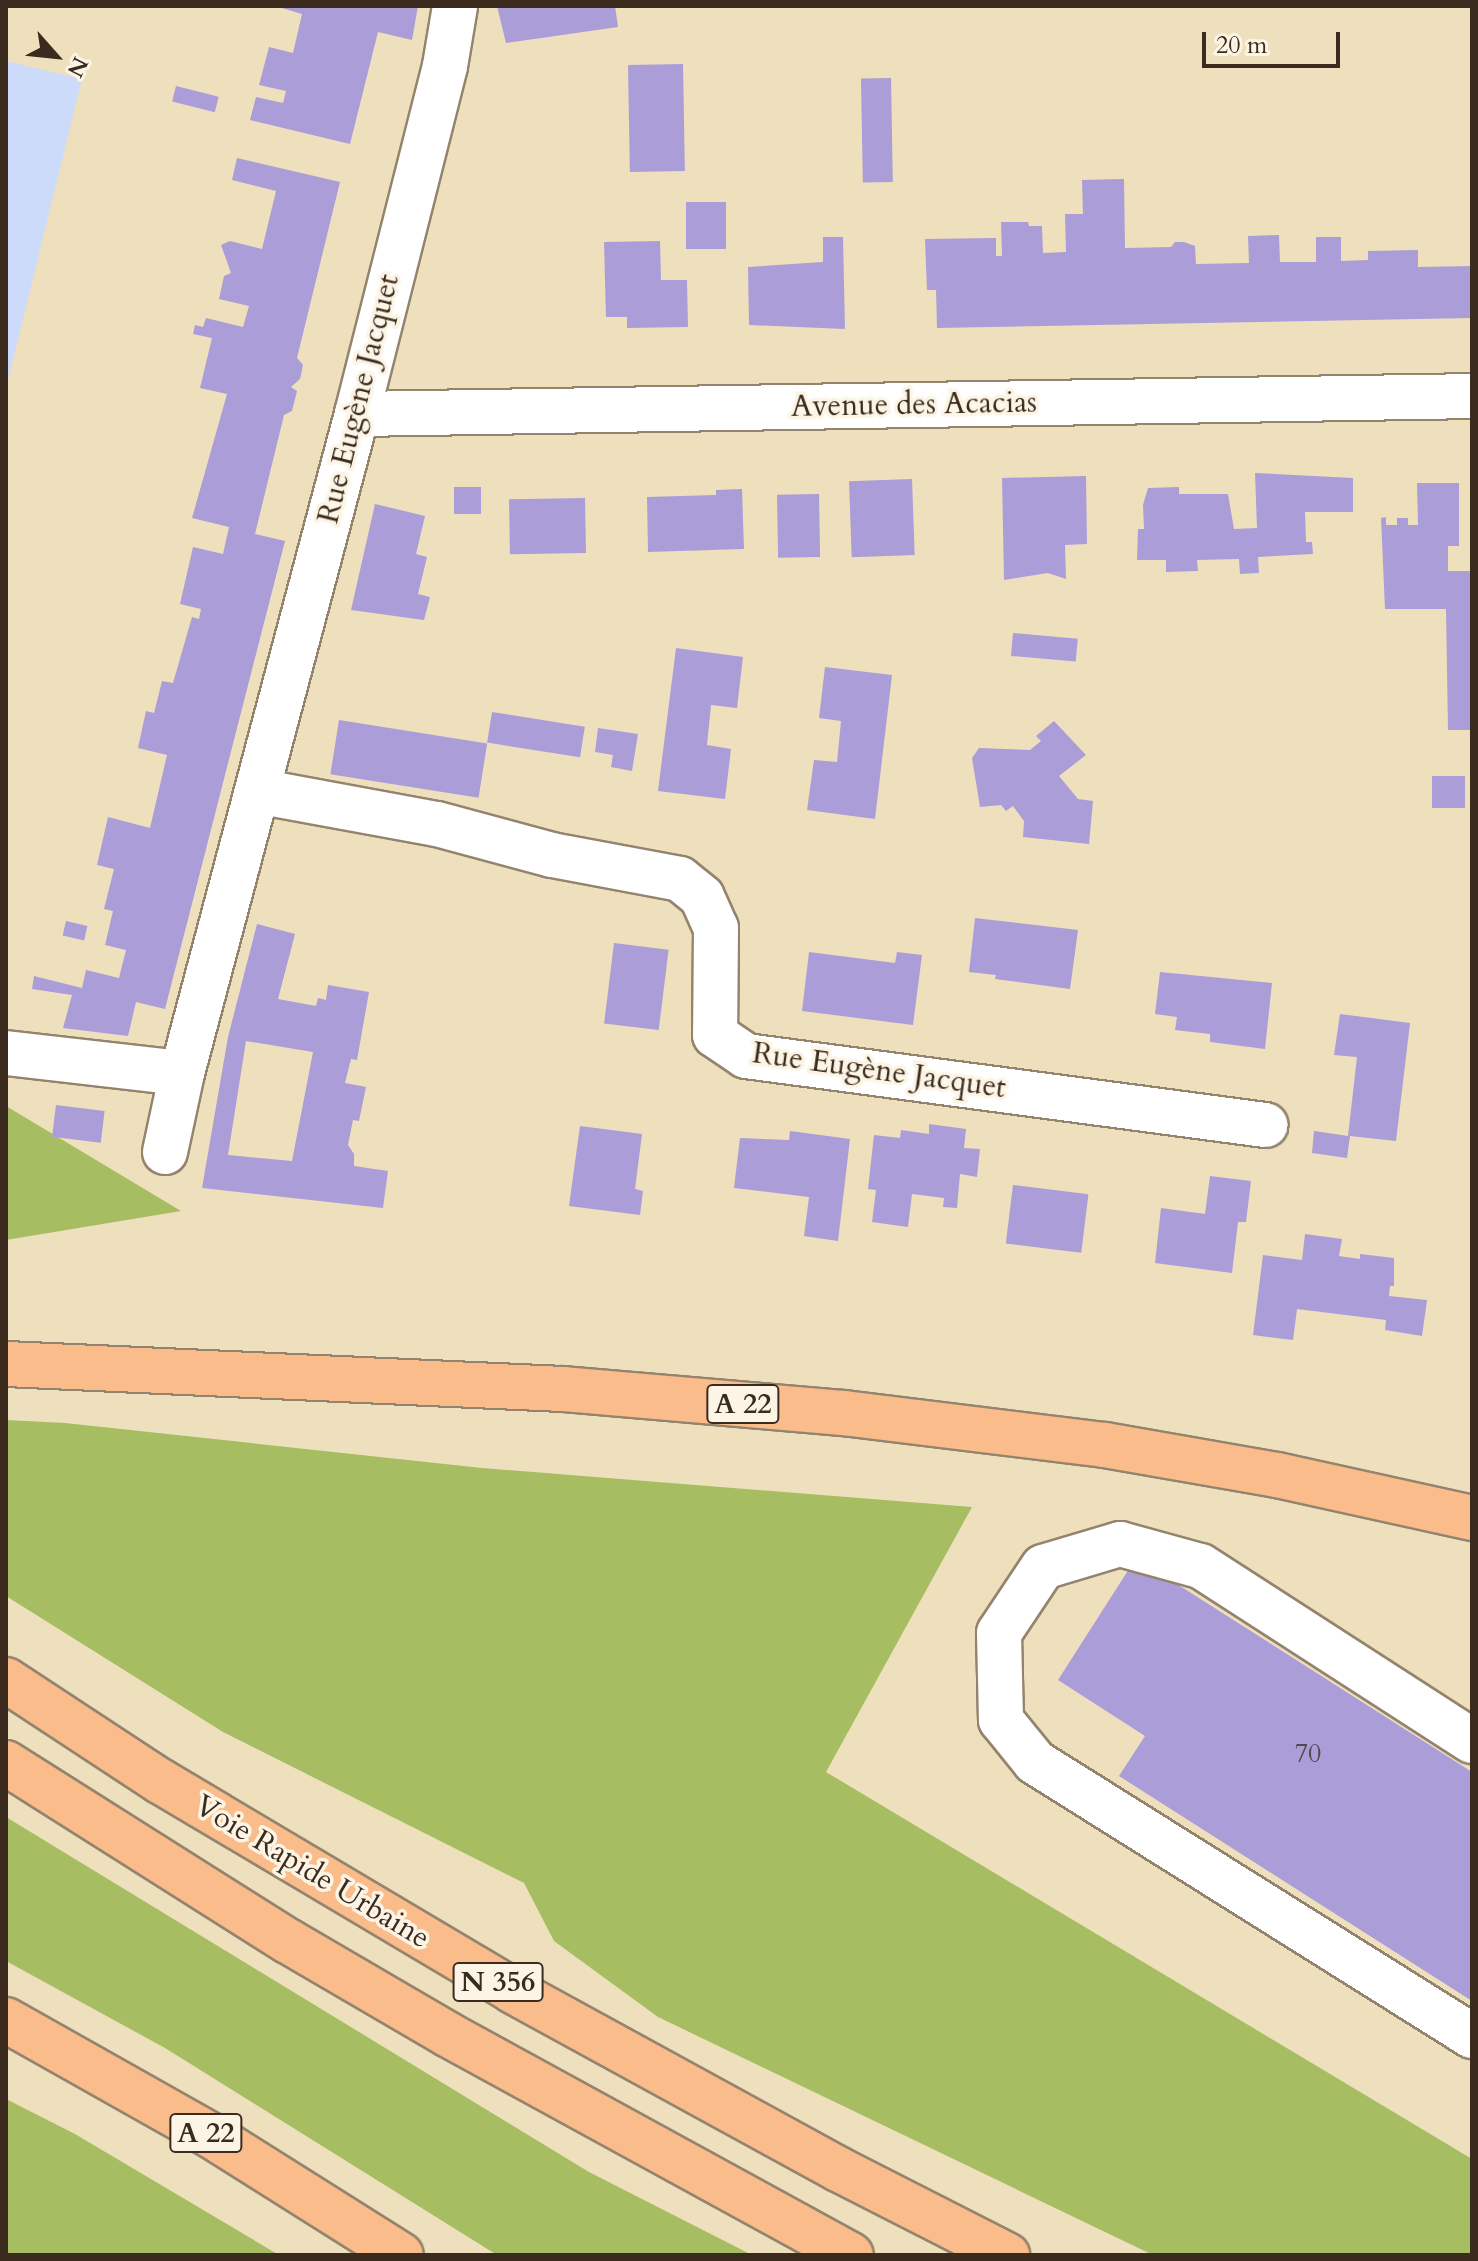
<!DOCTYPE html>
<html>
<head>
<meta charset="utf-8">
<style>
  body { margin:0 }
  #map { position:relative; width:1478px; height:2261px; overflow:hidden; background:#eedfbd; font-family:Cardo,serif }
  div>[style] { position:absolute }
  .built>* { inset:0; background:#ccdbf9 }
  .green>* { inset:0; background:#a7bd62 }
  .building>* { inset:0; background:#ab9dd8; transform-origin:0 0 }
  .roads { filter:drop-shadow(2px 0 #94846e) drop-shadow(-2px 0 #94846e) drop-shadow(0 2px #94846e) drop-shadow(0 -2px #94846e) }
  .minor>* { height:44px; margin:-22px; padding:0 22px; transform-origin:22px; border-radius:22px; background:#fff }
  .highway>* { height:44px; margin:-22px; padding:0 22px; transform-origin:22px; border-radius:22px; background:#fabc8b }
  span { translate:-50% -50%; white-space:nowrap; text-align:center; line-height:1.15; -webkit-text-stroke:7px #fcf5e5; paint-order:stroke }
  .number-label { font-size:26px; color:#57474c }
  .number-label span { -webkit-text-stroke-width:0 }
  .shield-label span { padding:2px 6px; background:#fcf5e5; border:2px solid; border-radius:6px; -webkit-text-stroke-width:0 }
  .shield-label { font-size:28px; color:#3b2a1e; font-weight:700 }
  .street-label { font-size:30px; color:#3b2a1e }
  .frame { position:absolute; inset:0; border:8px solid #3b2a1e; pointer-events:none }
  .north { position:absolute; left:16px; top:16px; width:80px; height:80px; -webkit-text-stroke:6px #fcf5e5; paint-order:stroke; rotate:117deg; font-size:22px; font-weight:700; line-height:32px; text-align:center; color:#3b2a1e }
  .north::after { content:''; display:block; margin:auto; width:28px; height:36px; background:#3b2a1e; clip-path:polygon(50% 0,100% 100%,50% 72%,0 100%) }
  .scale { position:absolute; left:1202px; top:32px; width:138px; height:36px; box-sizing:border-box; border:4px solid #3b2a1e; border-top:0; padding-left:10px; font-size:24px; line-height:28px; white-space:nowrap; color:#3b2a1e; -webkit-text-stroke:6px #fcf5e5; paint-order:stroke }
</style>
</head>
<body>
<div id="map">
  <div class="built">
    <div style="clip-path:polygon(6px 61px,82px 79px,6px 388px)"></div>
  </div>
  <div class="green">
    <div style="clip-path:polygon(6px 1106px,181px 1211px,6px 1240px)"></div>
    <div style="clip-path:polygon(6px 1420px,65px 1423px,482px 1468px,972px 1507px,826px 1772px,1472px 2159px,1472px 2255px,1153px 2255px,658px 2017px,554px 1941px,524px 1883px,223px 1732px,6px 1596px)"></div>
    <div style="clip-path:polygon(6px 1817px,589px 2172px,752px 2255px,497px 2255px,165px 2048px,6px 1961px)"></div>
    <div style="clip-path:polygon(6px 2099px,75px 2134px,279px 2255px,6px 2255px)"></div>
  </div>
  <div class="building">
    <div style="clip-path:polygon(275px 6px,418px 6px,412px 40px,378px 32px,350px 144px,250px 120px,256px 97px,283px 103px,286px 91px,259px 85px,269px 47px,293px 53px,302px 14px)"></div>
    <div style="clip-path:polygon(497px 6px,615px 6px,618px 27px,506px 43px)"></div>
    <div style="left:683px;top:64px;width:107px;height:55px;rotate:89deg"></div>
    <div style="left:891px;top:78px;width:104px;height:30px;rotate:89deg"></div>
    <div style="left:176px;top:86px;width:44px;height:16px;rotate:14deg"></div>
    <div style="clip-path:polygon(237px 158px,340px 182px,297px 358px,303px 365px,300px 379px,291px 387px,297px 391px,292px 411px,284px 415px,255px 534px,285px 541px,165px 1009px,136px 1002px,128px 1036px,63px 1028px,72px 995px,32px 989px,34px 976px,82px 988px,86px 970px,119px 978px,126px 950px,105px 945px,113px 911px,104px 909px,114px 869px,97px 865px,108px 817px,150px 828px,167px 755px,138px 748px,146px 711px,154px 713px,162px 681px,173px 683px,192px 617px,199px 619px,201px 609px,180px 604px,193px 547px,223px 554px,229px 527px,192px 518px,227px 394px,200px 388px,212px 338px,193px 334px,195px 325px,203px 327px,206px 318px,243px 327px,249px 306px,219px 299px,224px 276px,231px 273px,221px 245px,230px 241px,262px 249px,276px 191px,232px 180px)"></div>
    <div style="clip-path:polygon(1124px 179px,1125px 248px,1171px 247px,1175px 242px,1184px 242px,1195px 246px,1196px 264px,1249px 263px,1248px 236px,1279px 235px,1280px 262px,1316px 262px,1316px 237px,1341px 237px,1341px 261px,1368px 260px,1368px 251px,1418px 250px,1418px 267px,1472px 266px,1472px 318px,937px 328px,936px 290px,927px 290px,925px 239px,996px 238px,996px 256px,1002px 256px,1001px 222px,1028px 222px,1029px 226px,1042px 226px,1043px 253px,1066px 252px,1065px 214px,1083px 214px,1082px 180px)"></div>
    <div style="left:686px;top:202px;width:40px;height:47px"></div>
    <div style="clip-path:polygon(823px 237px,843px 237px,845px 329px,749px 325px,748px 267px,823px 262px)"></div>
    <div style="clip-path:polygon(660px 241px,661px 280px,687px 280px,688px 327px,627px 328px,627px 317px,606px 317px,604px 242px)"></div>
    <div style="clip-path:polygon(1255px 473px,1353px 478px,1353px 512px,1305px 512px,1306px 542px,1312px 542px,1313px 554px,1258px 557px,1259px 573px,1240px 574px,1239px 559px,1197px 560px,1198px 571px,1166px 572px,1166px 560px,1137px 560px,1138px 529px,1144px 529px,1143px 505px,1148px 488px,1179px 487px,1179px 494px,1228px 494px,1234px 529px,1257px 528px)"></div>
    <div style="clip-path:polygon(1086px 476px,1087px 544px,1065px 545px,1066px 579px,1048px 573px,1004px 580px,1002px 478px)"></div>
    <div style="left:912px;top:479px;width:76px;height:63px;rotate:88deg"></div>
    <div style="clip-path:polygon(1417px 483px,1459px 483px,1459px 546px,1448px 546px,1448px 571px,1472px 571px,1472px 730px,1448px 730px,1446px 609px,1385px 609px,1381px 518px,1386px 517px,1386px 525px,1397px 525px,1397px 518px,1408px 518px,1408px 525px,1418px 525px)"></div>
    <div style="left:454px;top:487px;width:27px;height:27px"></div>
    <div style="clip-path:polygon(742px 489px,744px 549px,648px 552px,647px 497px,716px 495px,716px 490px)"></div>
    <div style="left:819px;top:494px;width:63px;height:42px;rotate:89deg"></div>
    <div style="left:585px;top:498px;width:55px;height:76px;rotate:89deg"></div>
    <div style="clip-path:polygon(375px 504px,425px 516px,416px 554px,427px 557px,418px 594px,430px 597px,424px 620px,351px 610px)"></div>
    <div style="left:1013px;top:633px;width:65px;height:23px;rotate:5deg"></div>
    <div style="clip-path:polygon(676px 648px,743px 657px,737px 708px,711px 705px,707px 745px,731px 749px,725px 799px,658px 791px)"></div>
    <div style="clip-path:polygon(825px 667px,892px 675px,875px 819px,807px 810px,814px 760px,837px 762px,841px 721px,819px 718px)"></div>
    <div style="left:492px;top:712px;width:94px;height:31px;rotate:9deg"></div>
    <div style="left:339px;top:720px;width:150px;height:55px;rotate:9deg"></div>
    <div style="clip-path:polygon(1054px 721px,1086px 755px,1059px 776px,1078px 799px,1093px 801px,1089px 844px,1023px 837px,1024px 821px,1013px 806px,1006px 811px,1001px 805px,980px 807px,972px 758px,979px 748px,1030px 750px,1041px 741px,1036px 736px)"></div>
    <div style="clip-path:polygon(598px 728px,638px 734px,632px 771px,611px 767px,613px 755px,595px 752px)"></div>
    <div style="left:1432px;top:776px;width:33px;height:32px"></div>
    <div style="clip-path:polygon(975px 918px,1078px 930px,1070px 989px,995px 979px,996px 975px,969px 972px)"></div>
    <div style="left:66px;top:921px;width:22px;height:15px;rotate:13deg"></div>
    <div style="clip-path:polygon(evenodd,257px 924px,295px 934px,278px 999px,316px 1006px,318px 998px,326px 1000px,328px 985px,369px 992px,357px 1060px,351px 1059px,345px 1083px,366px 1087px,359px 1121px,353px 1120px,348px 1145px,354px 1154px,354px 1166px,388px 1171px,383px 1208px,202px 1188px,228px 1037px,257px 924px,246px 1041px,313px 1052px,292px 1161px,228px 1155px,246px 1041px)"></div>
    <div style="left:614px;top:943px;width:55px;height:81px;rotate:7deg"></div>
    <div style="clip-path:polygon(809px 952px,895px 963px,897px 952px,922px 955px,913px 1025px,802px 1011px)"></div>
    <div style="clip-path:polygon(1160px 972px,1272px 983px,1265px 1049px,1210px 1042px,1210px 1034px,1175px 1030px,1177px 1017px,1155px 1014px)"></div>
    <div style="clip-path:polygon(1340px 1014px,1410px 1023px,1396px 1141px,1350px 1136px,1347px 1158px,1312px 1153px,1314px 1131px,1348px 1136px,1357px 1057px,1334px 1055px)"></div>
    <div style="left:56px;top:1105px;width:49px;height:32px;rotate:7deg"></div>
    <div style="clip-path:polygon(929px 1124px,966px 1129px,964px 1148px,980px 1149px,977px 1177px,960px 1174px,957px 1208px,943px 1207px,944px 1198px,912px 1194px,908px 1227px,872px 1222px,876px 1190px,868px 1189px,874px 1135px,900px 1138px,901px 1130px,929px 1134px)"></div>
    <div style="clip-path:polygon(580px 1126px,642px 1134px,635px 1189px,643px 1191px,640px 1215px,569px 1206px)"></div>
    <div style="clip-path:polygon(790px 1131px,850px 1139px,838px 1241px,804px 1236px,809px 1197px,734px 1188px,740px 1138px,789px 1140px)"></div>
    <div style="clip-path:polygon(1210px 1176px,1251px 1181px,1246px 1222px,1238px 1222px,1232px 1273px,1155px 1263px,1161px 1208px,1205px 1214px)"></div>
    <div style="left:1013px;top:1185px;width:76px;height:59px;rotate:7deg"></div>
    <div style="clip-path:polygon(1305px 1234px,1342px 1239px,1339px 1256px,1360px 1259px,1360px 1254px,1394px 1258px,1394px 1286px,1390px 1286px,1389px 1296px,1427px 1300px,1422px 1336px,1385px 1330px,1386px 1320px,1297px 1309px,1293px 1340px,1253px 1335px,1263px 1255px,1302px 1260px)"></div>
    <div style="clip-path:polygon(1136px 1558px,1472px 1772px,1472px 2001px,1119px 1776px,1145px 1736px,1058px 1680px)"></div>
  </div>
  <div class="roads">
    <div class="minor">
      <div style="left:357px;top:414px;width:1115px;rotate:-0.92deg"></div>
      <div style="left:257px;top:791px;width:183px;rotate:10.4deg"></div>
      <div style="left:437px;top:824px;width:119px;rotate:15.1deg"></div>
      <div style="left:552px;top:855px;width:130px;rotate:10.6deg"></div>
      <div style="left:680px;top:879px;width:28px;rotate:39deg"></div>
      <div style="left:702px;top:897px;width:34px;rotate:66deg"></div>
      <div style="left:716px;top:928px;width:107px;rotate:90.5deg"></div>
      <div style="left:715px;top:1035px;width:37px;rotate:34deg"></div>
      <div style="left:746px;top:1056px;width:524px;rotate:7.57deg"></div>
      <div style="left:6px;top:1053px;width:177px;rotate:6.5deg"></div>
      <div style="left:165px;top:1152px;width:81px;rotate:-77.9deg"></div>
      <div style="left:182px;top:1073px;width:682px;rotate:-75.13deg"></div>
      <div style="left:357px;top:414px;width:359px;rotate:-75.8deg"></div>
      <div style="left:445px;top:66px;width:61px;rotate:-80.5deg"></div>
      <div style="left:1472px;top:1741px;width:323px;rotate:-147.2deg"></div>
      <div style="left:1200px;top:1566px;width:83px;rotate:-164.6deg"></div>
      <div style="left:1120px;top:1544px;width:80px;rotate:163.4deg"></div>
      <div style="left:1043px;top:1567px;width:79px;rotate:123.7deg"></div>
      <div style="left:999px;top:1633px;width:87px;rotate:88.7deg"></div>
      <div style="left:1001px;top:1720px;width:54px;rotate:51deg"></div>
      <div style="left:1035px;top:1762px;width:516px;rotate:32.09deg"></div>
    </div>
    <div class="highway">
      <div style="left:6px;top:1364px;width:558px;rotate:2.57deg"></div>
      <div style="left:563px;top:1389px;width:282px;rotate:4.9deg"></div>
      <div style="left:844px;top:1413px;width:263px;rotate:7deg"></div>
      <div style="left:1105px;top:1445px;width:175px;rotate:9.9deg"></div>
      <div style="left:1277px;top:1475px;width:200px;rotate:12.4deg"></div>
      <div style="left:6px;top:1680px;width:184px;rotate:33.3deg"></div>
      <div style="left:160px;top:1781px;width:411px;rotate:30.7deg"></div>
      <div style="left:513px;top:1991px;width:371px;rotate:28.7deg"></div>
      <div style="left:838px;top:2169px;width:190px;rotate:27deg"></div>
      <div style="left:6px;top:1763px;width:333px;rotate:32.3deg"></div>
      <div style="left:288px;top:1941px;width:186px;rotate:30.3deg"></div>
      <div style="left:449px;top:2035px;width:458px;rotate:28.7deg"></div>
      <div style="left:6px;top:2020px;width:236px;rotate:29.4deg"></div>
      <div style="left:212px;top:2136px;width:223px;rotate:32.2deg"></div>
    </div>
  </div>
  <div class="number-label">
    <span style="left:1308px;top:1754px">70</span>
  </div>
  <div class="shield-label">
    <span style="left:743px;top:1404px">A 22</span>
    <span style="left:498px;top:1982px">N 356</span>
    <span style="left:206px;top:2133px">A 22</span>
  </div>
  <div class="street-label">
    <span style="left:359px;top:399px;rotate:-76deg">Rue Eugène Jacquet</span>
    <span style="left:914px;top:405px;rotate:-1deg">Avenue des Acacias</span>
    <span style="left:879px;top:1071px;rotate:8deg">Rue Eugène Jacquet</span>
    <span style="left:312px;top:1872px;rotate:31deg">Voie Rapide Urbaine</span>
  </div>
  <div class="frame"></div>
  <div class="north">N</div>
  <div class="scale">20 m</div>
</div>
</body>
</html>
